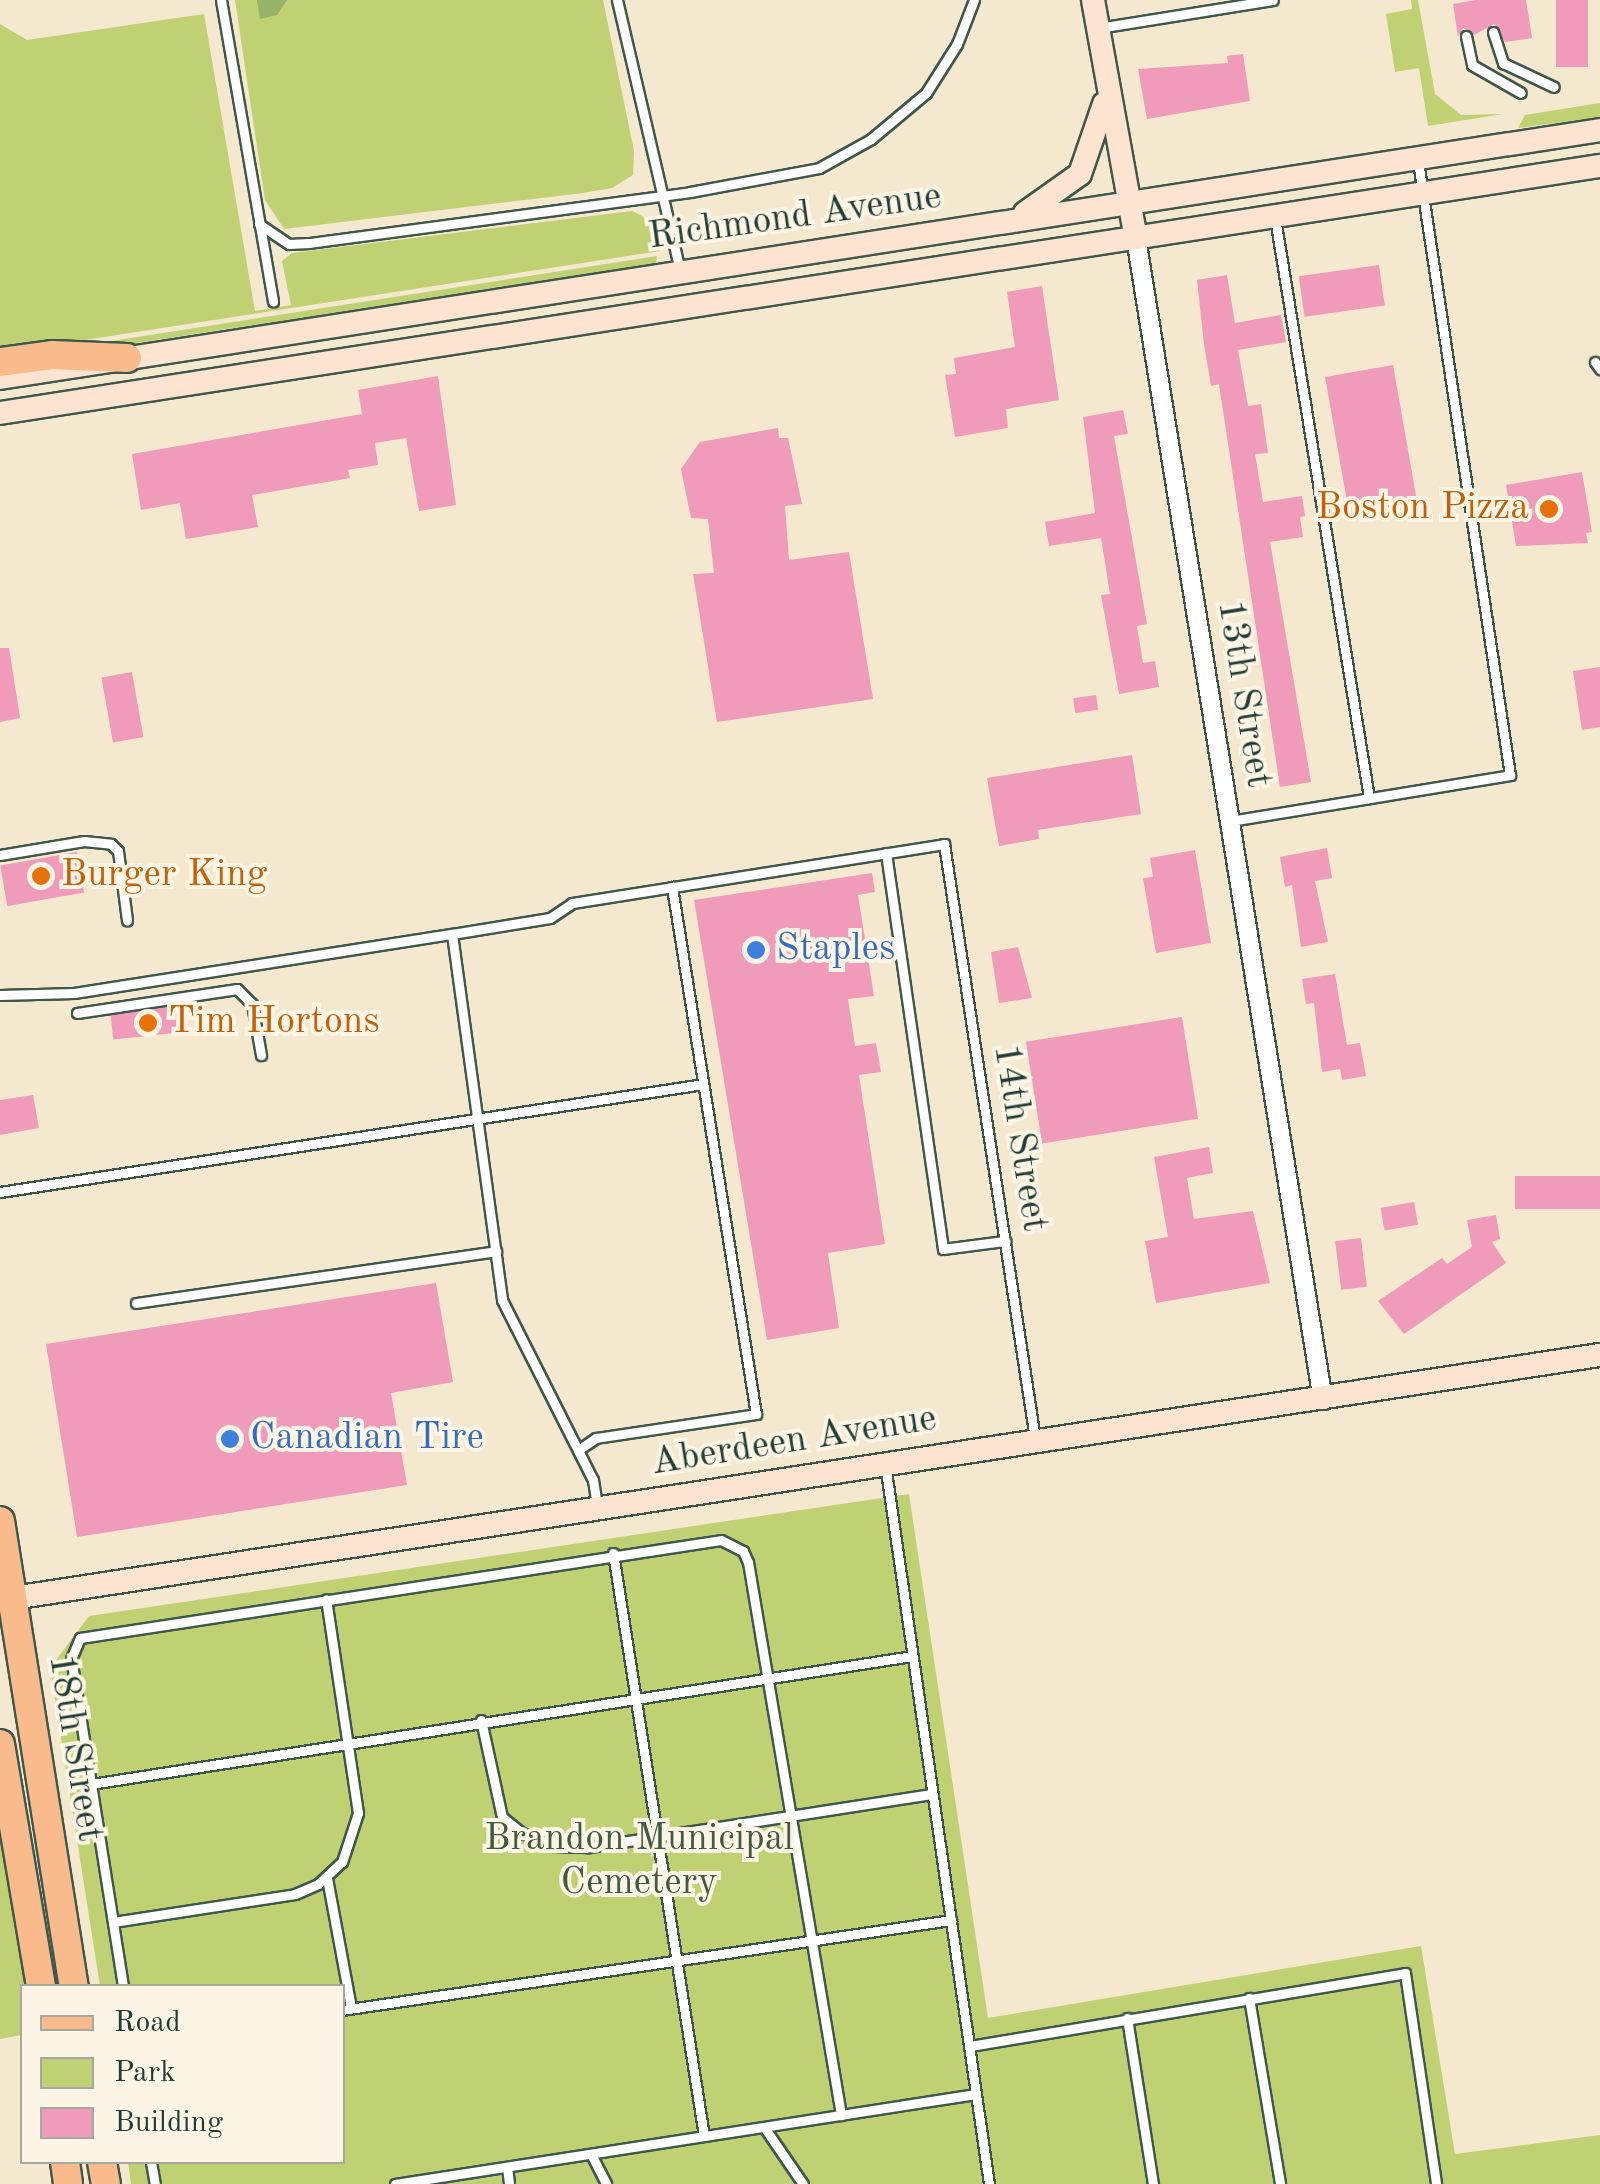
<!DOCTYPE html>
<html>
<head>
<meta charset="utf-8">
<style>
  body { margin:0 }
  #map { position:relative; width:1600px; height:2184px; overflow:hidden; background:#f4e8cf; font-family:"Old Standard TT",serif }
  div>[style] { position:absolute }
  .green>* { inset:0; background:#bfd173 }
  .forest>* { inset:0; background:#97b365 }
  .building>* { inset:0; background:#f09bba; transform-origin:0 0 }
  .roads { filter:drop-shadow(2px 0 #3f574b) drop-shadow(-2px 0 #3f574b) drop-shadow(0 2px #3f574b) drop-shadow(0 -2px #3f574b) }
  .lane>* { height:9px; margin:-4.5px; padding:0 4.5px; transform-origin:4.5px; border-radius:4.5px; background:#fff }
  .street>* { height:18px; margin:-9px; padding:0 9px; transform-origin:9px; border-radius:9px; background:#fff }
  .secondary>* { height:22px; margin:-11px; padding:0 11px; transform-origin:11px; border-radius:11px; background:#fde4d1 }
  .primary>* { height:28px; margin:-14px; padding:0 14px; transform-origin:14px; border-radius:14px; background:#fabb8c }
  .dots>* { width:28px; height:28px; translate:-50% -50%; box-sizing:border-box; border:5px solid #fcf5e5; border-radius:50% }
  span { translate:-50% -50%; white-space:nowrap; text-align:center; line-height:1.15; -webkit-text-stroke:8px #fcf5e5; paint-order:stroke }
  .street-label { font-size:38px; color:#1f3d34 }
  .food-label { font-size:38px; color:#c56008 }
  .right { translate:-100% -50%; text-align:right }
  .left { translate:0 -50%; text-align:left }
  .shop-label { font-size:38px; color:#366cbe }
  .park-label { font-size:38px; color:#3f5b41 }
  .legend { position:absolute; left:20px; top:1984px; width:325px; height:180px; box-sizing:border-box; background:#fcf5e5; border:2px solid #a4ab9e; margin:0; padding:12px 18px; list-style:none; font-size:30px; color:#1f3d34 }
  .legend li { display:flex; align-items:center; gap:20px; height:50px }
  .legend b { width:50px; border:2px solid #a4ab9e }
</style>
</head>
<body>
<div id="map">
  <div class="green">
    <div style="clip-path:polygon(235px 0,603px 0,634px 151px,633px 175px,612px 188px,583px 193px,284px 229px,265px 200px)"></div>
    <div style="clip-path:polygon(1411px 0,1418px 0,1435px 94px,1461px 115px,1503px 114px,1428px 126px,1419px 68px,1395px 72px,1386px 14px,1412px 9px)"></div>
    <div style="clip-path:polygon(204px 14px,255px 311px,291px 305px,282px 261px,292px 253px,632px 211px,652px 221px,660px 251px,0 353px,0 24px,27px 40px)"></div>
    <div style="clip-path:polygon(1600px 103px,1600px 117px,1518px 128px,1525px 115px)"></div>
    <div style="clip-path:polygon(657px 256px,656px 263px,104px 348px,73px 347px)"></div>
    <div style="clip-path:polygon(909px 1494px,988px 2018px,1421px 1946px,1455px 2154px,1600px 2135px,1600px 2184px,131px 2184px,128px 2162px,342px 2162px,342px 1986px,100px 1986px,50px 1668px,89px 1616px)"></div>
    <div style="clip-path:polygon(0 1795px,39px 1986px,22px 1986px,22px 2035px,0 2039px)"></div>
  </div>
  <div class="forest">
    <div style="clip-path:polygon(257px 0,287px 0,277px 15px,260px 19px)"></div>
  </div>
  <div class="building">
    <div style="clip-path:polygon(1476px 0,1526px 0,1532px 38px,1505px 42px,1494px 24px,1474px 35px,1463px 28px,1458px 37px,1453px 4px)"></div>
    <div style="left:1556px;top:0;width:32px;height:67px"></div>
    <div style="clip-path:polygon(1243px 54px,1250px 101px,1147px 119px,1138px 69px,1228px 63px,1227px 56px)"></div>
    <div style="left:1379px;top:265px;width:41px;height:81px;rotate:82deg"></div>
    <div style="clip-path:polygon(1227px 275px,1235px 323px,1281px 315px,1286px 342px,1238px 350px,1248px 406px,1261px 404px,1268px 453px,1255px 454px,1263px 502px,1302px 496px,1305px 516px,1300px 517px,1303px 537px,1270px 542px,1311px 782px,1280px 787px,1219px 384px,1211px 386px,1204px 344px,1197px 280px)"></div>
    <div style="clip-path:polygon(1042px 286px,1059px 400px,1006px 409px,1008px 428px,955px 437px,945px 375px,956px 374px,954px 358px,1015px 347px,1007px 292px)"></div>
    <div style="left:1393px;top:365px;width:144px;height:69px;rotate:80deg"></div>
    <div style="clip-path:polygon(438px 376px,456px 505px,419px 511px,406px 438px,375px 443px,378px 465px,348px 470px,350px 478px,252px 495px,258px 527px,186px 539px,180px 503px,141px 510px,132px 454px,362px 414px,358px 390px)"></div>
    <div style="clip-path:polygon(1123px 410px,1128px 434px,1114px 436px,1147px 624px,1137px 626px,1143px 663px,1155px 661px,1159px 687px,1119px 694px,1101px 595px,1110px 594px,1101px 538px,1049px 546px,1045px 522px,1095px 513px,1083px 417px)"></div>
    <div style="clip-path:polygon(778px 428px,779px 438px,788px 438px,802px 504px,785px 506px,789px 560px,849px 552px,873px 699px,717px 722px,693px 574px,714px 573px,708px 519px,691px 518px,681px 469px,700px 442px)"></div>
    <div style="clip-path:polygon(1582px 472px,1592px 532px,1586px 533px,1588px 543px,1516px 546px,1506px 485px)"></div>
    <div style="clip-path:polygon(0 648px,9px 648px,20px 718px,0 722px)"></div>
    <div style="clip-path:polygon(1600px 667px,1600px 727px,1582px 730px,1573px 671px)"></div>
    <div style="left:132px;top:672px;width:66px;height:31px;rotate:80deg"></div>
    <div style="left:1096px;top:695px;width:15px;height:23px;rotate:82deg"></div>
    <div style="clip-path:polygon(1132px 755px,1141px 814px,1038px 830px,1039px 839px,999px 846px,987px 778px)"></div>
    <div style="clip-path:polygon(1327px 848px,1332px 878px,1315px 881px,1328px 942px,1301px 947px,1292px 885px,1285px 887px,1280px 857px)"></div>
    <div style="clip-path:polygon(1195px 850px,1211px 943px,1156px 953px,1143px 878px,1153px 877px,1150px 858px)"></div>
    <div style="left:77px;top:852px;width:41px;height:78px;rotate:80deg"></div>
    <div style="clip-path:polygon(872px 873px,875px 892px,858px 895px,874px 996px,848px 999px,855px 1046px,876px 1043px,881px 1072px,859px 1075px,885px 1244px,828px 1253px,839px 1328px,767px 1340px,694px 900px)"></div>
    <div style="clip-path:polygon(1018px 947px,1032px 998px,999px 1003px,991px 952px)"></div>
    <div style="clip-path:polygon(1335px 974px,1347px 1045px,1360px 1043px,1366px 1076px,1342px 1080px,1340px 1069px,1322px 1072px,1314px 1003px,1306px 1004px,1302px 979px)"></div>
    <div style="left:183px;top:1005px;width:27px;height:73px;rotate:84deg"></div>
    <div style="left:1182px;top:1017px;width:103px;height:158px;rotate:81deg"></div>
    <div style="clip-path:polygon(33px 1095px,39px 1128px,0 1135px,0 1100px)"></div>
    <div style="clip-path:polygon(1209px 1147px,1213px 1173px,1187px 1178px,1194px 1219px,1253px 1211px,1270px 1283px,1156px 1303px,1145px 1241px,1168px 1237px,1154px 1157px)"></div>
    <div style="left:1600px;top:1176px;width:33px;height:85px;rotate:90deg"></div>
    <div style="left:1414px;top:1202px;width:23px;height:34px;rotate:80deg"></div>
    <div style="clip-path:polygon(1496px 1215px,1500px 1239px,1492px 1242px,1506px 1263px,1404px 1334px,1378px 1301px,1442px 1258px,1447px 1264px,1472px 1247px,1467px 1220px)"></div>
    <div style="left:1361px;top:1238px;width:49px;height:26px;rotate:83deg"></div>
    <div style="clip-path:polygon(436px 1283px,453px 1382px,391px 1393px,407px 1485px,77px 1537px,46px 1344px)"></div>
  </div>
  <div class="roads">
    <div class="lane">
      <div style="left:221px;top:0;width:306px;rotate:80.2deg"></div>
      <div style="left:617px;top:0;width:277px;rotate:76.9deg"></div>
      <div style="left:1098px;top:28px;width:177px;rotate:-9.1deg"></div>
      <div style="left:1493px;top:32px;width:33px;rotate:72deg"></div>
      <div style="left:1503px;top:63px;width:56px;rotate:25.2deg"></div>
      <div style="left:1466px;top:36px;width:30px;rotate:78deg"></div>
      <div style="left:1472px;top:65px;width:56px;rotate:29.7deg"></div>
      <div style="left:1275px;top:218px;width:588px;rotate:80.79deg"></div>
      <div style="left:259px;top:224px;width:36px;rotate:34deg"></div>
      <div style="left:289px;top:244px;width:20px;rotate:-3deg"></div>
      <div style="left:309px;top:243px;width:384px;rotate:-7.6deg"></div>
      <div style="left:690px;top:192px;width:131px;rotate:-10.5deg"></div>
      <div style="left:819px;top:168px;width:60px;rotate:-29.1deg"></div>
      <div style="left:871px;top:139px;width:72px;rotate:-39.9deg"></div>
      <div style="left:926px;top:93px;width:58px;rotate:-57.7deg"></div>
      <div style="left:957px;top:44px;width:47px;rotate:-68.9deg"></div>
      <div style="left:1595px;top:362px;width:9px;rotate:54deg"></div>
      <div style="left:1230px;top:821px;width:284px;rotate:-9.3deg"></div>
      <div style="left:1510px;top:775px;width:621px;rotate:-98.52deg"></div>
      <div style="left:886px;top:853px;width:400px;rotate:81.8deg"></div>
      <div style="left:943px;top:1249px;width:63px;rotate:-7.4deg"></div>
      <div style="left:0;top:855px;width:85px;rotate:-9.5deg"></div>
      <div style="left:84px;top:841px;width:27px;rotate:6deg"></div>
      <div style="left:111px;top:844px;width:10px;rotate:45deg"></div>
      <div style="left:118px;top:851px;width:70px;rotate:82.6deg"></div>
      <div style="left:452px;top:934px;width:369px;rotate:82.2deg"></div>
      <div style="left:502px;top:1300px;width:202px;rotate:63.2deg"></div>
      <div style="left:593px;top:1480px;width:26px;rotate:81deg"></div>
      <div style="left:0;top:995px;width:74px;rotate:-1.5deg"></div>
      <div style="left:74px;top:993px;width:383px;rotate:-8.9deg"></div>
      <div style="left:452px;top:934px;width:99px;rotate:-9.3deg"></div>
      <div style="left:550px;top:918px;width:27px;rotate:-34deg"></div>
      <div style="left:572px;top:903px;width:377px;rotate:-9deg"></div>
      <div style="left:944px;top:844px;width:602px;rotate:81.3deg"></div>
      <div style="left:77px;top:1013px;width:162px;rotate:-8.5deg"></div>
      <div style="left:237px;top:989px;width:21px;rotate:45deg"></div>
      <div style="left:252px;top:1004px;width:52px;rotate:80deg"></div>
      <div style="left:0;top:1192px;width:711px;rotate:-8.73deg"></div>
      <div style="left:136px;top:1303px;width:364px;rotate:-8.2deg"></div>
      <div style="left:578px;top:1450px;width:22px;rotate:-34deg"></div>
      <div style="left:596px;top:1438px;width:162px;rotate:-8.5deg"></div>
      <div style="left:756px;top:1414px;width:534px;rotate:-99.06deg"></div>
      <div style="left:885px;top:1464px;width:727px;rotate:81.78deg"></div>
      <div style="left:613px;top:1553px;width:590px;rotate:81.13deg"></div>
      <div style="left:481px;top:1720px;width:99px;rotate:77.8deg"></div>
      <div style="left:502px;top:1817px;width:26px;rotate:39deg"></div>
      <div style="left:522px;top:1833px;width:35px;rotate:22deg"></div>
      <div style="left:555px;top:1846px;width:34px;rotate:2deg"></div>
      <div style="left:589px;top:1847px;width:347px;rotate:-8.8deg"></div>
      <div style="left:91px;top:1784px;width:831px;rotate:-8.86deg"></div>
      <div style="left:327px;top:1878px;width:132px;rotate:79.5deg"></div>
      <div style="left:113px;top:1922px;width:184px;rotate:-8.7deg"></div>
      <div style="left:295px;top:1894px;width:25px;rotate:-23deg"></div>
      <div style="left:318px;top:1884px;width:33px;rotate:-43deg"></div>
      <div style="left:342px;top:1862px;width:52px;rotate:-71.9deg"></div>
      <div style="left:358px;top:1813px;width:216px;rotate:-98.5deg"></div>
      <div style="left:123px;top:1986px;width:331px;rotate:-99deg"></div>
      <div style="left:71px;top:1659px;width:23px;rotate:-67deg"></div>
      <div style="left:80px;top:1638px;width:648px;rotate:-8.69deg"></div>
      <div style="left:721px;top:1540px;width:25px;rotate:27deg"></div>
      <div style="left:743px;top:1551px;width:12px;rotate:66deg"></div>
      <div style="left:748px;top:1562px;width:561px;rotate:80.45deg"></div>
      <div style="left:1249px;top:1998px;width:189px;rotate:80.5deg"></div>
      <div style="left:342px;top:2010px;width:616px;rotate:-8.41deg"></div>
      <div style="left:1127px;top:2018px;width:168px;rotate:81.1deg"></div>
      <div style="left:970px;top:2046px;width:441px;rotate:-9.5deg"></div>
      <div style="left:1405px;top:1973px;width:213px;rotate:81.6deg"></div>
      <div style="left:764px;top:2127px;width:69px;rotate:55.6deg"></div>
      <div style="left:591px;top:2154px;width:34px;rotate:63deg"></div>
      <div style="left:151px;top:2162px;width:22px;rotate:80deg"></div>
      <div style="left:507px;top:2167px;width:17px;rotate:83deg"></div>
      <div style="left:395px;top:2184px;width:588px;rotate:-8.81deg"></div>
    </div>
    <div class="street">
      <div style="left:1136px;top:238px;width:1177px;rotate:80.86deg"></div>
    </div>
    <div class="secondary">
      <div style="left:1093px;top:0;width:242px;rotate:79.8deg"></div>
      <div style="left:1025px;top:213px;width:67px;rotate:-35.3deg"></div>
      <div style="left:1080px;top:174px;width:74px;rotate:-71.1deg"></div>
      <div style="left:0;top:378px;width:1619px;rotate:-8.81deg"></div>
      <div style="left:0;top:413px;width:1619px;rotate:-8.78deg"></div>
      <div style="left:0;top:1600px;width:1619px;rotate:-8.71deg"></div>
    </div>
    <div class="primary">
      <div style="left:0;top:362px;width:52px;rotate:-7.7deg"></div>
      <div style="left:52px;top:355px;width:75px;rotate:2.3deg"></div>
      <div style="left:0;top:1521px;width:471px;rotate:81deg"></div>
      <div style="left:0;top:1744px;width:245px;rotate:80.4deg"></div>
      <div style="left:65px;top:2162px;width:22px;rotate:82deg"></div>
      <div style="left:102px;top:2162px;width:22px;rotate:80deg"></div>
    </div>
  </div>
  <div class="dots">
    <div style="left:1549px;top:509px;background:#e8710a"></div>
    <div style="left:41px;top:876px;background:#e8710a"></div>
    <div style="left:756px;top:950px;background:#3f7fe0"></div>
    <div style="left:148px;top:1023px;background:#e8710a"></div>
    <div style="left:230px;top:1439px;background:#3f7fe0"></div>
  </div>
  <div class="street-label">
    <span style="left:795px;top:218px;rotate:-8deg">Richmond Avenue</span>
    <span style="left:1243px;top:694px;rotate:81deg">13th Street</span>
    <span style="left:1019px;top:1138px;rotate:81deg">14th Street</span>
    <span style="left:794px;top:1442px;rotate:-9deg">Aberdeen Avenue</span>
    <span style="left:74px;top:1748px;rotate:81deg">18th Street</span>
  </div>
  <div class="food-label">
    <span class="right" style="left:1529px;top:509px">Boston Pizza</span>
    <span class="left" style="left:61px;top:876px">Burger King</span>
    <span class="left" style="left:168px;top:1023px">Tim Hortons</span>
  </div>
  <div class="shop-label">
    <span class="left" style="left:776px;top:950px">Staples</span>
    <span class="left" style="left:250px;top:1439px">Canadian Tire</span>
  </div>
  <div class="park-label">
    <span style="left:639px;top:1862px">Brandon Municipal<br>Cemetery</span>
  </div>
  <ul class="legend">
  <li><b style="height:12px;background:#fabb8c"></b>Road</li>
  <li><b style="height:28px;background:#bfd173"></b>Park</li>
  <li><b style="height:28px;background:#f09bba"></b>Building</li>
  </ul>
</div>
</body>
</html>
